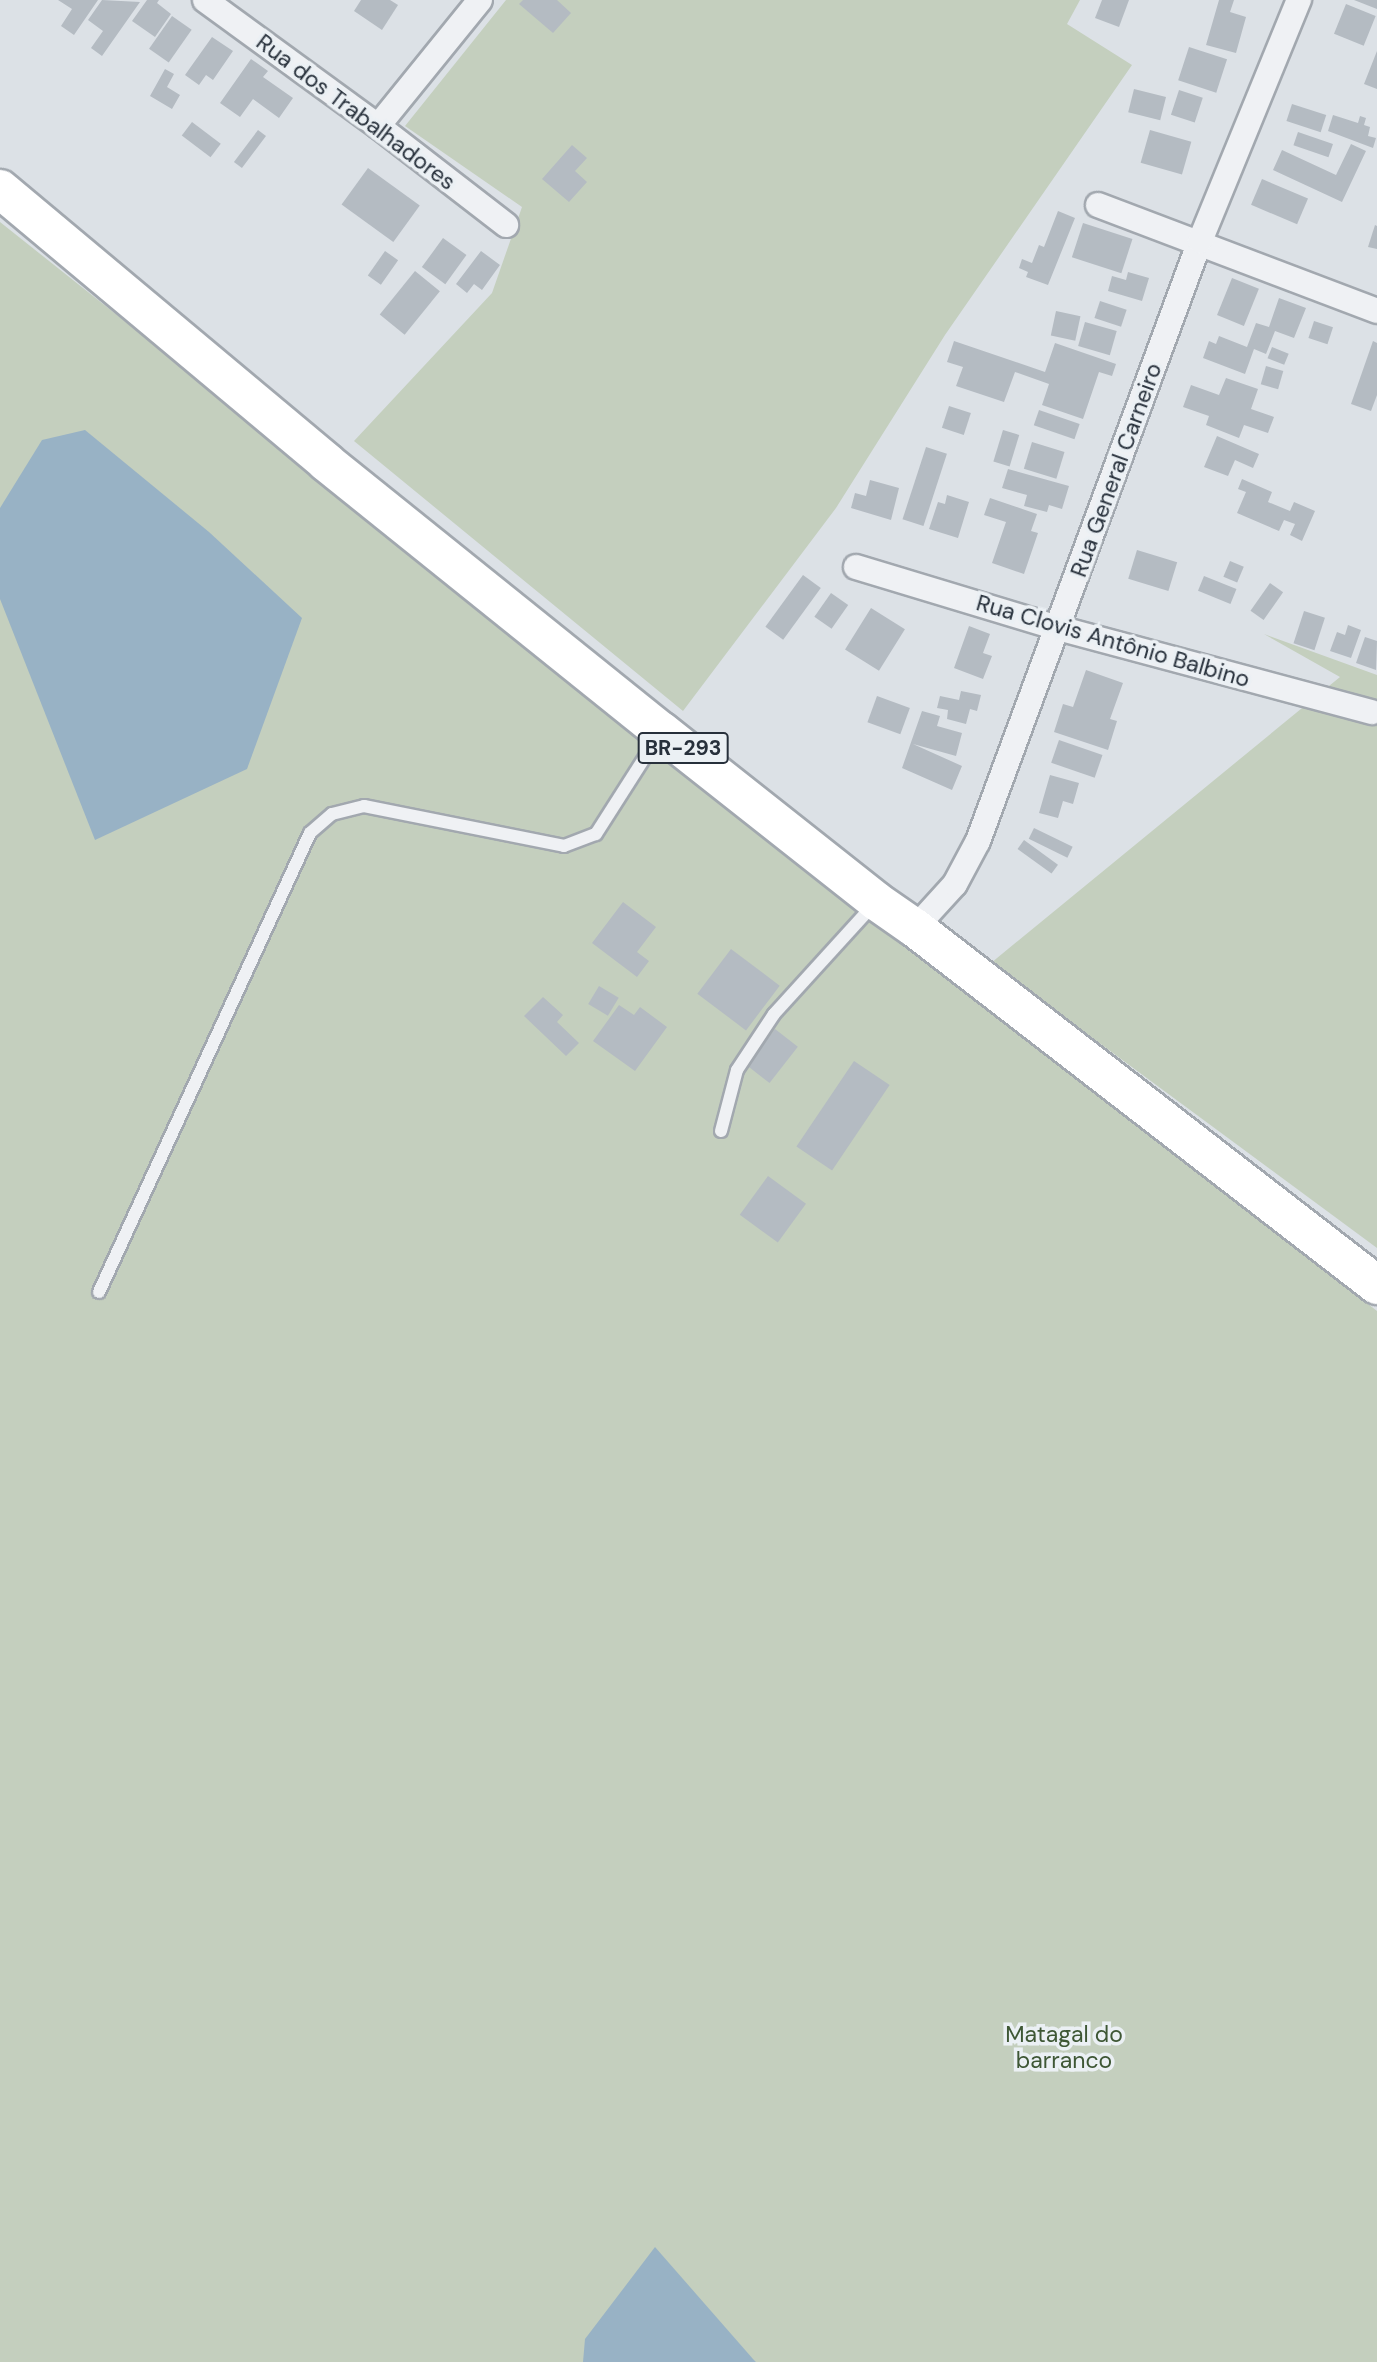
<!DOCTYPE html>
<html>
<head>
<meta charset="utf-8">
<style>
  body { margin:0 }
  #map { position:relative; width:1377px; height:2362px; overflow:hidden; background:#dce1e6; font-family:"DM Sans",sans-serif }
  div>[style] { position:absolute }
  .green>* { inset:0; background:#c4cfbe }
  .water>* { inset:0; background:#98b2c5 }
  .building>* { inset:0; background:#b4bbc2; transform-origin:0 0 }
  .roads { filter:drop-shadow(2px 0 #a2a8af) drop-shadow(-2px 0 #a2a8af) drop-shadow(0 2px #a2a8af) drop-shadow(0 -2px #a2a8af) }
  .lane>* { height:12px; margin:-6px; padding:0 6px; transform-origin:6px; border-radius:6px; background:#eff1f4 }
  .street>* { height:24px; margin:-12px; padding:0 12px; transform-origin:12px; border-radius:12px; background:#eff1f4 }
  .highway>* { height:38px; margin:-19px; padding:0 19px; transform-origin:19px; border-radius:19px; background:#fff }
  span { translate:-50% -50%; white-space:nowrap; text-align:center; line-height:1.15; -webkit-text-stroke:7px #ebf0f4; paint-order:stroke }
  .shield-label span { padding:2px 5px; background:#ebf0f4; border:2px solid; border-radius:5px; -webkit-text-stroke-width:0 }
  .shield-label { font-size:21px; color:#27303b; font-weight:700 }
  .street-label { font-size:23px; color:#27303b }
  .park-label { font-size:23px; color:#3e5735 }
</style>
</head>
<body>
<div id="map">
  <div class="green">
    <div style="clip-path:polygon(506px 0,1080px 0,1067px 24px,1132px 65px,945px 335px,836px 508px,683px 711px,354px 441px,492px 293px,522px 207px,405px 126px)"></div>
    <div style="clip-path:polygon(0 222px,835px 886px,1377px 1311px,1377px 2362px,0 2362px)"></div>
    <div style="clip-path:polygon(1264px 634px,1377px 675px,1377px 1248px,991px 963px,1340px 677px)"></div>
  </div>
  <div class="water">
    <div style="clip-path:polygon(85px 430px,209px 532px,302px 618px,247px 769px,95px 840px,0 599px,0 508px,42px 440px)"></div>
    <div style="clip-path:polygon(655px 2247px,753px 2359px,756px 2362px,583px 2362px,585px 2339px)"></div>
  </div>
  <div class="building">
    <div style="clip-path:polygon(58px 0,98px 0,74px 35px,61px 26px,72px 9px)"></div>
    <div style="clip-path:polygon(102px 0,140px 2px,102px 56px,91px 48px,103px 31px,88px 20px)"></div>
    <div style="clip-path:polygon(147px 0,159px 0,157px 3px,171px 14px,155px 37px,132px 21px)"></div>
    <div style="clip-path:polygon(361px 0,390px 0,398px 5px,382px 30px,354px 11px)"></div>
    <div style="clip-path:polygon(523px 0,557px 0,571px 13px,553px 33px,519px 4px)"></div>
    <div style="clip-path:polygon(1102px 0,1129px 0,1119px 27px,1095px 18px)"></div>
    <div style="clip-path:polygon(1219px 0,1234px 0,1230px 12px,1246px 17px,1236px 53px,1206px 45px)"></div>
    <div style="clip-path:polygon(1354px 0,1377px 0,1377px 9px)"></div>
    <div style="left:1346px;top:4px;width:32px;height:32px;rotate:22deg"></div>
    <div style="left:172px;top:16px;width:24px;height:40px;rotate:35deg"></div>
    <div style="clip-path:polygon(212px 37px,233px 51px,213px 80px,206px 75px,199px 85px,185px 75px)"></div>
    <div style="left:1189px;top:47px;width:40px;height:35px;rotate:18deg"></div>
    <div style="clip-path:polygon(1377px 51px,1377px 89px,1364px 84px)"></div>
    <div style="clip-path:polygon(251px 59px,268px 71px,263px 77px,293px 98px,279px 118px,253px 99px,240px 117px,220px 103px)"></div>
    <div style="clip-path:polygon(165px 69px,174px 74px,167px 87px,180px 95px,172px 109px,150px 96px)"></div>
    <div style="left:1134px;top:89px;width:33px;height:24px;rotate:14deg"></div>
    <div style="left:1179px;top:90px;width:25px;height:26px;rotate:18deg"></div>
    <div style="left:1292px;top:104px;width:36px;height:18px;rotate:18deg"></div>
    <div style="clip-path:polygon(1333px 115px,1358px 123px,1360px 116px,1366px 118px,1364px 125px,1370px 127px,1368px 136px,1376px 138px,1373px 148px,1328px 131px)"></div>
    <div style="left:192px;top:122px;width:36px;height:17px;rotate:37deg"></div>
    <div style="left:258px;top:130px;width:10px;height:40px;rotate:37deg"></div>
    <div style="left:1150px;top:130px;width:43px;height:34px;rotate:16deg"></div>
    <div style="left:1298px;top:132px;width:37px;height:14px;rotate:19deg"></div>
    <div style="clip-path:polygon(1351px 144px,1366px 151px,1342px 202px,1273px 170px,1282px 150px,1336px 175px)"></div>
    <div style="clip-path:polygon(572px 145px,587px 158px,575px 171px,587px 182px,569px 202px,542px 179px)"></div>
    <div style="left:368px;top:168px;width:64px;height:45px;rotate:36deg"></div>
    <div style="left:1262px;top:179px;width:50px;height:28px;rotate:23deg"></div>
    <div style="clip-path:polygon(1058px 211px,1075px 218px,1048px 285px,1026px 277px,1028px 272px,1019px 268px,1022px 259px,1032px 263px,1039px 245px,1044px 247px)"></div>
    <div style="left:1083px;top:223px;width:52px;height:36px;rotate:18deg"></div>
    <div style="clip-path:polygon(1375px 225px,1377px 226px,1377px 249px,1368px 247px)"></div>
    <div style="left:443px;top:238px;width:29px;height:36px;rotate:36deg"></div>
    <div style="left:385px;top:251px;width:16px;height:30px;rotate:35deg"></div>
    <div style="clip-path:polygon(481px 251px,500px 265px,482px 290px,474px 284px,467px 293px,456px 284px)"></div>
    <div style="left:415px;top:271px;width:32px;height:56px;rotate:39deg"></div>
    <div style="clip-path:polygon(1128px 272px,1149px 278px,1142px 301px,1108px 291px,1112px 276px,1126px 280px)"></div>
    <div style="left:1232px;top:278px;width:29px;height:40px;rotate:22deg"></div>
    <div style="clip-path:polygon(1279px 298px,1306px 308px,1294px 338px,1275px 331px,1266px 354px,1254px 349px,1245px 374px,1203px 358px,1209px 341px,1216px 344px,1219px 336px,1247px 347px,1256px 323px,1269px 327px)"></div>
    <div style="left:1100px;top:301px;width:28px;height:18px;rotate:18deg"></div>
    <div style="left:1056px;top:311px;width:25px;height:25px;rotate:12deg"></div>
    <div style="left:1314px;top:321px;width:20px;height:18px;rotate:18deg"></div>
    <div style="left:1085px;top:322px;width:33px;height:25px;rotate:16deg"></div>
    <div style="clip-path:polygon(954px 341px,1045px 372px,1055px 343px,1116px 364px,1112px 376px,1099px 372px,1083px 419px,1042px 405px,1049px 384px,1015px 372px,1004px 402px,956px 386px,963px 367px,947px 362px)"></div>
    <div style="clip-path:polygon(1373px 341px,1377px 343px,1377px 395px,1371px 411px,1351px 404px)"></div>
    <div style="left:1272px;top:347px;width:18px;height:12px;rotate:22deg"></div>
    <div style="left:1266px;top:366px;width:18px;height:19px;rotate:16deg"></div>
    <div style="clip-path:polygon(1226px 378px,1258px 389px,1251px 409px,1274px 417px,1268px 433px,1244px 425px,1239px 438px,1206px 425px,1209px 416px,1183px 407px,1191px 385px,1219px 395px)"></div>
    <div style="left:949px;top:406px;width:23px;height:23px;rotate:18deg"></div>
    <div style="left:1039px;top:410px;width:43px;height:16px;rotate:19deg"></div>
    <div style="left:1003px;top:430px;width:17px;height:33px;rotate:17deg"></div>
    <div style="clip-path:polygon(1217px 436px,1259px 454px,1253px 468px,1235px 460px,1228px 476px,1204px 467px)"></div>
    <div style="left:1032px;top:442px;width:34px;height:28px;rotate:17deg"></div>
    <div style="left:926px;top:447px;width:22px;height:76px;rotate:18deg"></div>
    <div style="clip-path:polygon(1008px 469px,1069px 486px,1062px 509px,1049px 505px,1047px 512px,1024px 506px,1027px 495px,1002px 488px)"></div>
    <div style="clip-path:polygon(1242px 479px,1272px 492px,1268px 502px,1290px 511px,1294px 502px,1315px 511px,1302px 541px,1290px 535px,1295px 524px,1284px 520px,1279px 531px,1237px 513px,1246px 492px,1238px 489px)"></div>
    <div style="clip-path:polygon(870px 480px,899px 488px,891px 520px,851px 508px,855px 493px,866px 496px)"></div>
    <div style="clip-path:polygon(947px 495px,969px 502px,958px 538px,929px 529px,938px 502px,945px 504px)"></div>
    <div style="clip-path:polygon(990px 498px,1037px 514px,1031px 531px,1038px 533px,1024px 574px,992px 563px,1006px 522px,984px 515px)"></div>
    <div style="left:1137px;top:550px;width:42px;height:30px;rotate:17deg"></div>
    <div style="left:1230px;top:561px;width:15px;height:17px;rotate:23deg"></div>
    <div style="left:803px;top:575px;width:22px;height:64px;rotate:36deg"></div>
    <div style="left:1204px;top:576px;width:35px;height:16px;rotate:22deg"></div>
    <div style="left:1270px;top:583px;width:16px;height:34px;rotate:35deg"></div>
    <div style="left:831px;top:593px;width:21px;height:29px;rotate:35deg"></div>
    <div style="left:871px;top:608px;width:40px;height:49px;rotate:32deg"></div>
    <div style="left:1304px;top:611px;width:22px;height:34px;rotate:18deg"></div>
    <div style="clip-path:polygon(1348px 625px,1361px 630px,1351px 658px,1330px 651px,1337px 632px,1345px 635px)"></div>
    <div style="clip-path:polygon(969px 626px,990px 634px,983px 653px,992px 656px,983px 679px,954px 668px)"></div>
    <div style="clip-path:polygon(1365px 637px,1377px 641px,1376px 670px,1356px 663px)"></div>
    <div style="clip-path:polygon(1086px 670px,1123px 683px,1110px 719px,1117px 721px,1108px 750px,1054px 732px,1063px 704px,1073px 707px)"></div>
    <div style="clip-path:polygon(961px 691px,981px 695px,977px 711px,970px 709px,966px 724px,947px 719px,948px 710px,937px 708px,940px 696px,959px 700px)"></div>
    <div style="left:877px;top:696px;width:35px;height:28px;rotate:20deg"></div>
    <div style="clip-path:polygon(922px 711px,940px 716px,937px 726px,962px 733px,956px 756px,913px 744px,962px 766px,952px 790px,902px 768px)"></div>
    <div style="left:1059px;top:740px;width:46px;height:24px;rotate:19deg"></div>
    <div style="clip-path:polygon(1050px 775px,1079px 783px,1073px 804px,1063px 801px,1058px 818px,1039px 813px)"></div>
    <div style="left:1034px;top:828px;width:43px;height:12px;rotate:26deg"></div>
    <div style="left:1024px;top:840px;width:42px;height:11px;rotate:36deg"></div>
    <div style="clip-path:polygon(623px 902px,656px 927px,637px 952px,649px 961px,637px 977px,592px 943px)"></div>
    <div style="left:731px;top:949px;width:61px;height:56px;rotate:37deg"></div>
    <div style="left:599px;top:986px;width:23px;height:21px;rotate:31deg"></div>
    <div style="clip-path:polygon(543px 997px,563px 1015px,557px 1022px,579px 1043px,566px 1056px,524px 1016px)"></div>
    <div style="clip-path:polygon(619px 1005px,634px 1015px,640px 1007px,667px 1027px,635px 1071px,593px 1041px)"></div>
    <div style="left:775px;top:1029px;width:29px;height:46px;rotate:38deg"></div>
    <div style="left:854px;top:1061px;width:43px;height:103px;rotate:34deg"></div>
    <div style="left:768px;top:1176px;width:47px;height:48px;rotate:36deg"></div>
  </div>
  <div class="roads">
    <div class="lane">
      <div style="left:721px;top:1131px;width:63px;rotate:-75.3deg"></div>
      <div style="left:737px;top:1070px;width:67px;rotate:-56.5deg"></div>
      <div style="left:774px;top:1014px;width:150px;rotate:-47.7deg"></div>
      <div style="left:99px;top:1292px;width:505px;rotate:-65.31deg"></div>
      <div style="left:310px;top:833px;width:29px;rotate:-41deg"></div>
      <div style="left:332px;top:814px;width:33px;rotate:-14deg"></div>
      <div style="left:364px;top:806px;width:204px;rotate:11.3deg"></div>
      <div style="left:564px;top:846px;width:34px;rotate:-21deg"></div>
      <div style="left:596px;top:834px;width:117px;rotate:-57.5deg"></div>
    </div>
    <div class="street">
      <div style="left:205px;top:0;width:214px;rotate:36.1deg"></div>
      <div style="left:378px;top:126px;width:162px;rotate:37.7deg"></div>
      <div style="left:378px;top:126px;width:162px;rotate:-51deg"></div>
      <div style="left:1098px;top:205px;width:298px;rotate:20.8deg"></div>
      <div style="left:856px;top:567px;width:211px;rotate:16.8deg"></div>
      <div style="left:1058px;top:628px;width:325px;rotate:15deg"></div>
      <div style="left:915px;top:928px;width:59px;rotate:-47.7deg"></div>
      <div style="left:955px;top:884px;width:49px;rotate:-61.9deg"></div>
      <div style="left:978px;top:841px;width:640px;rotate:-69.7deg"></div>
      <div style="left:1200px;top:241px;width:261px;rotate:-67.7deg"></div>
    </div>
    <div class="highway">
      <div style="left:0;top:189px;width:425px;rotate:39.9deg"></div>
      <div style="left:326px;top:462px;width:430px;rotate:38.8deg"></div>
      <div style="left:661px;top:731px;width:274px;rotate:38.3deg"></div>
      <div style="left:876px;top:901px;width:47px;rotate:34.7deg"></div>
      <div style="left:915px;top:928px;width:584px;rotate:37.69deg"></div>
    </div>
  </div>
  <div class="shield-label">
    <span style="left:683px;top:748px">BR-293</span>
  </div>
  <div class="street-label">
    <span style="left:356px;top:112px;rotate:37deg">Rua dos Trabalhadores</span>
    <span style="left:1116px;top:470px;rotate:-70deg">Rua General Carneiro</span>
    <span style="left:1113px;top:641px;rotate:16deg">Rua Clovis Antônio Balbino</span>
  </div>
  <div class="park-label">
    <span style="left:1064px;top:2047px">Matagal do<br>barranco</span>
  </div>
</div>
</body>
</html>
